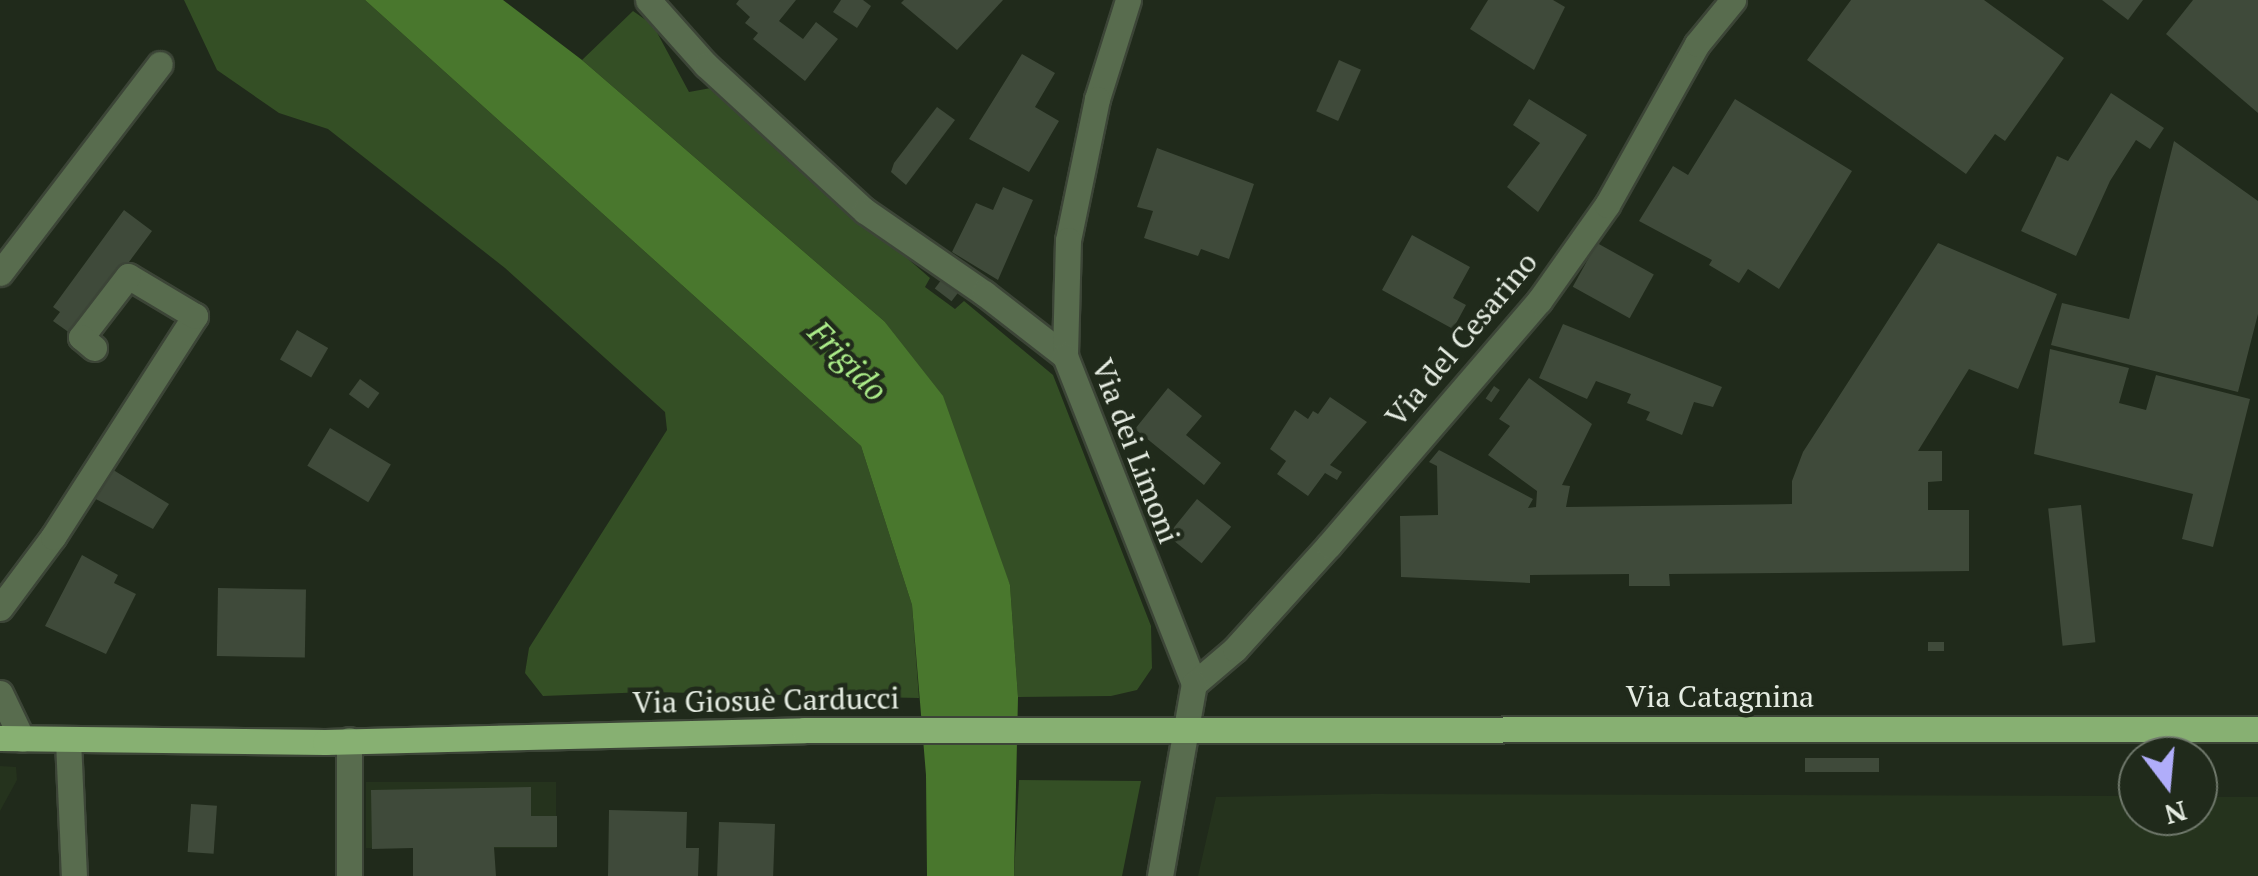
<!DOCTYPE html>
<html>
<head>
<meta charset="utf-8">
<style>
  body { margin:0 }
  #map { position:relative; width:2258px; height:876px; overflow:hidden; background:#202a1b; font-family:"PT Serif",serif }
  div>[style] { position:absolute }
  .built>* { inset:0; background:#25331d; transform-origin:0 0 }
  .green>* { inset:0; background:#344f25 }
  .water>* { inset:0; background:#49772d }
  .building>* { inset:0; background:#3f4a3a; transform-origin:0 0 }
  .roads { filter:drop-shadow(2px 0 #3c4537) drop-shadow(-2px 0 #3c4537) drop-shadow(0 2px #3c4537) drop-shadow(0 -2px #3c4537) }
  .minor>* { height:25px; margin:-12.5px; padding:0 12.5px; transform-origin:12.5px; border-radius:12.5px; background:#586c4e }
  .major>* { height:25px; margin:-12.5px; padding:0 12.5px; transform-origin:12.5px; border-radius:12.5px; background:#87b072 }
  span { translate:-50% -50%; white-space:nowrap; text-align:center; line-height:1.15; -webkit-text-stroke:9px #202a1b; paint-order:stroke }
  .street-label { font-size:30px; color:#e5ece2 }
  .water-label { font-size:32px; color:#abec89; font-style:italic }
  .north { position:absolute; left:2118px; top:736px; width:100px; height:100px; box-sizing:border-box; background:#202a1b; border:2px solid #6f786b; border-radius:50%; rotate:164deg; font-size:28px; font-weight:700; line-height:40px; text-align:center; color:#e5ece2 }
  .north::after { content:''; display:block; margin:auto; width:35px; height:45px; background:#b0adfa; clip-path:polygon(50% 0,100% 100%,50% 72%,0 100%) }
</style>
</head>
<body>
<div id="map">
  <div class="built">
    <div style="clip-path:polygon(0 766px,16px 767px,17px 780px,0 811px)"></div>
    <div style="left:556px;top:782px;width:66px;height:190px;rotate:90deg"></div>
    <div style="clip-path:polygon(1373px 794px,2138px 796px,2138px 816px,2198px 816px,2198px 797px,2258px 797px,2258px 876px,1198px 876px,1216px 797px)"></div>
  </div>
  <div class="green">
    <div style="clip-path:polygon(184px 0,365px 0,861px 446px,912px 605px,919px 698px,648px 692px,543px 696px,525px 673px,529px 648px,667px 430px,665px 412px,505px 268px,328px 129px,279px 113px,217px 70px)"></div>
    <div style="clip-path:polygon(633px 11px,653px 25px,689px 92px,711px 88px,930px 278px,925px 287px,955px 309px,964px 301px,1053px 375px,1151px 626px,1152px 668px,1137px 690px,1111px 696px,1018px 697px,1010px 585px,884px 321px,582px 60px)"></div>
    <div style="clip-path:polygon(1019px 780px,1141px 781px,1122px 876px,1014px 876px)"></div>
  </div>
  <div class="water">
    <div style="clip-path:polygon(365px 0,503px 0,582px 60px,884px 321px,943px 396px,1010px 585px,1018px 697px,1014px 876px,927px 876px,926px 775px,912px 605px,861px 446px)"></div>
  </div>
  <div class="building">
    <div style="clip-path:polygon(739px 0,796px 0,779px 21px,803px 39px,816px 22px,838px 39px,805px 81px,753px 39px,758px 33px,745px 23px,750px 17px,736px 4px)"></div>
    <div style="clip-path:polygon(841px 0,863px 0,871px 6px,857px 28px,833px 12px)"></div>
    <div style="clip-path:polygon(904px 0,1003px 0,957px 50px,901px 3px)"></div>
    <div style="clip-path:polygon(1488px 0,1553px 0,1565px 7px,1534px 70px,1470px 29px)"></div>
    <div style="clip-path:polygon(1851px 0,1984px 0,2064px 58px,2005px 141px,1995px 134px,1966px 174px,1807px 60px)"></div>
    <div style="clip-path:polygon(2102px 0,2143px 0,2128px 20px)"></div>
    <div style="clip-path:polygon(2193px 0,2258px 0,2258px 113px,2166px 34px)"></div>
    <div style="clip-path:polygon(1022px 54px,1055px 73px,1035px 107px,1059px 121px,1029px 172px,969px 139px)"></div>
    <div style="left:1339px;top:60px;width:24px;height:56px;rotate:24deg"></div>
    <div style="clip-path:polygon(2111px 93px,2164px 128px,2150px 149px,2136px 140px,2110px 181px,2076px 256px,2021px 231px,2057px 156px,2068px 161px)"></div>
    <div style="clip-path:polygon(1529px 99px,1587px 135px,1538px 212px,1507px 187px,1540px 143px,1513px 125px)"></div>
    <div style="clip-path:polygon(1735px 99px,1852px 171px,1779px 289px,1748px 269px,1739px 283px,1709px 265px,1712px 260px,1639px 221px,1673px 166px,1688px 175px)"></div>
    <div style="clip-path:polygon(937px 107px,955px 120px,906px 185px,891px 172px,894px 163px)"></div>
    <div style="clip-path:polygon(2174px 141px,2258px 201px,2258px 314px,2238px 392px,2051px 345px,2062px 303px,2129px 319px)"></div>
    <div style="clip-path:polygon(1157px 148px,1254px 184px,1229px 259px,1201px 249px,1198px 256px,1144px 238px,1153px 211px,1137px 207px)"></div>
    <div style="clip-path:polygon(1003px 187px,1033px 200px,998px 280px,952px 252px,976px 203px,993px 210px)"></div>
    <div style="clip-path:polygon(124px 210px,152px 231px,74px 336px,53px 321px,60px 312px,53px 307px)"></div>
    <div style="clip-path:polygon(1412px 235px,1470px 267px,1453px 298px,1466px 305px,1453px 329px,1382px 290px)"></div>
    <div style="left:1597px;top:243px;width:65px;height:50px;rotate:29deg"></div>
    <div style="clip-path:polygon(1938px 243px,2057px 294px,2018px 389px,1969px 369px,1918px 451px,1942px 451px,1942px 481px,1928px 482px,1928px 510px,1969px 510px,1969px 571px,1669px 574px,1670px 586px,1629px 586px,1629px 574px,1530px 575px,1530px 583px,1401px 577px,1400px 516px,1438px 515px,1437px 466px,1429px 462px,1439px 450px,1533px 499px,1528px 508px,1536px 507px,1537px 491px,1488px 455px,1510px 426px,1499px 419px,1529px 378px,1592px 424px,1562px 485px,1570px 486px,1566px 507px,1792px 504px,1792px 481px,1803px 452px)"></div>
    <div style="left:942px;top:279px;width:21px;height:12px;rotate:37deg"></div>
    <div style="clip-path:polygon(1563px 324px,1722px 387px,1713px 407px,1694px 402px,1682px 435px,1646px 420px,1650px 412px,1627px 403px,1631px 394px,1596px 381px,1587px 399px,1539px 378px)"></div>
    <div style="left:297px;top:330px;width:36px;height:34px;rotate:30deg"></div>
    <div style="clip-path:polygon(2050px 349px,2129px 368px,2119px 403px,2146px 410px,2156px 375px,2250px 399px,2213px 547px,2182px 539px,2193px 494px,2034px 454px)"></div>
    <div style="left:360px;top:379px;width:24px;height:19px;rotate:36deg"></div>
    <div style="left:1494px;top:386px;width:7px;height:15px;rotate:34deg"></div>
    <div style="clip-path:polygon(1168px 388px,1202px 416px,1186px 435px,1221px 463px,1204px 485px,1135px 429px)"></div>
    <div style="clip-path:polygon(1330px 397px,1367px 422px,1330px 465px,1342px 472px,1337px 480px,1325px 473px,1308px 496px,1277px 474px,1286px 461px,1270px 449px,1295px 410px,1308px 419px,1313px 411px,1318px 414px)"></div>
    <div style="left:330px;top:428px;width:71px;height:44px;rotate:31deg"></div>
    <div style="clip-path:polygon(110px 468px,169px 504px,153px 529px,92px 497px)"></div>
    <div style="left:1197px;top:499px;width:44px;height:47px;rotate:39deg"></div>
    <div style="left:2081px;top:505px;width:138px;height:33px;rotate:84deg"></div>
    <div style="clip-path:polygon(82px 555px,118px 575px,114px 583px,136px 594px,106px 654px,45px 626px)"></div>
    <div style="left:218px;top:588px;width:88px;height:68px;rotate:1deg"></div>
    <div style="left:1928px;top:642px;width:16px;height:9px"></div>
    <div style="left:1879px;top:758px;width:14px;height:74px;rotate:90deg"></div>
    <div style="clip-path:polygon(531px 787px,531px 816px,557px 816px,557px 847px,494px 847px,496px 876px,413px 876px,413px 848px,372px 849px,371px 790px)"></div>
    <div style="left:191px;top:804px;width:26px;height:48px;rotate:4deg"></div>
    <div style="clip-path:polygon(609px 810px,687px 812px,686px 848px,699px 848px,698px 876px,608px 876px)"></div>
    <div style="left:719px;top:822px;width:56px;height:54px;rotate:2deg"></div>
  </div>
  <div class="roads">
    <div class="minor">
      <div style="left:648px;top:0;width:87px;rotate:48.3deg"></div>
      <div style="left:706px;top:65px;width:216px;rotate:42.6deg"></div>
      <div style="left:865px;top:211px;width:145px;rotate:34.6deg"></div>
      <div style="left:984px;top:293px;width:103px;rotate:37.9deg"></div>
      <div style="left:1128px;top:0;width:104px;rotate:107.4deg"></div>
      <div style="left:1097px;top:99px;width:144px;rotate:101.6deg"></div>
      <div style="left:1068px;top:240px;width:116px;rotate:91.5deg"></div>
      <div style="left:1065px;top:356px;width:352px;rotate:68.5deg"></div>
      <div style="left:0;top:273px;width:263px;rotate:-52.6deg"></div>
      <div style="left:0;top:608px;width:89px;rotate:-53.3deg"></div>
      <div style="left:53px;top:537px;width:263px;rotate:-57.3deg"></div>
      <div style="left:195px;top:316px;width:78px;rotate:-149.2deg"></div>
      <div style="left:128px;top:276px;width:77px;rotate:127.6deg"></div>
      <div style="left:81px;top:337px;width:17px;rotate:40deg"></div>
      <div style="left:1194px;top:684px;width:54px;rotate:-40.5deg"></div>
      <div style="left:1235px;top:649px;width:140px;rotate:-47.9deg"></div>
      <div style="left:1329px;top:545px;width:322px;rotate:-49.3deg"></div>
      <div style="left:1539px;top:301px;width:118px;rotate:-54.7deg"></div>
      <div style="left:1607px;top:205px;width:184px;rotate:-60.8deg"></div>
      <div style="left:1697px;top:44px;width:57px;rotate:-50.7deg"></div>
      <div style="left:0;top:693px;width:51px;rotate:64.4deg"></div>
      <div style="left:68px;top:740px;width:136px;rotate:87.5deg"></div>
      <div style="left:349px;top:876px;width:136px;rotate:-90deg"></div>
      <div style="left:1160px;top:876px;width:195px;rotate:-80deg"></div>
    </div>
    <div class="major">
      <div style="left:0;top:738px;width:325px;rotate:0.7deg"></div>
      <div style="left:325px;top:742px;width:479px;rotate:-1.4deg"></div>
      <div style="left:804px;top:730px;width:1454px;rotate:-0.04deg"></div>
    </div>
  </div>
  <div class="street-label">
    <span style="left:1461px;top:339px;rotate:-50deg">Via del Cesarino</span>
    <span style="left:1136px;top:451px;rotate:69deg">Via dei Limoni</span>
    <span style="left:1720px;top:696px">Via Catagnina</span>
    <span style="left:766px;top:700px;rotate:-1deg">Via Giosuè Carducci</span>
  </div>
  <div class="water-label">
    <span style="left:848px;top:361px;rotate:46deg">Frigido</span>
  </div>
  <div class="north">N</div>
</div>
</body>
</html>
